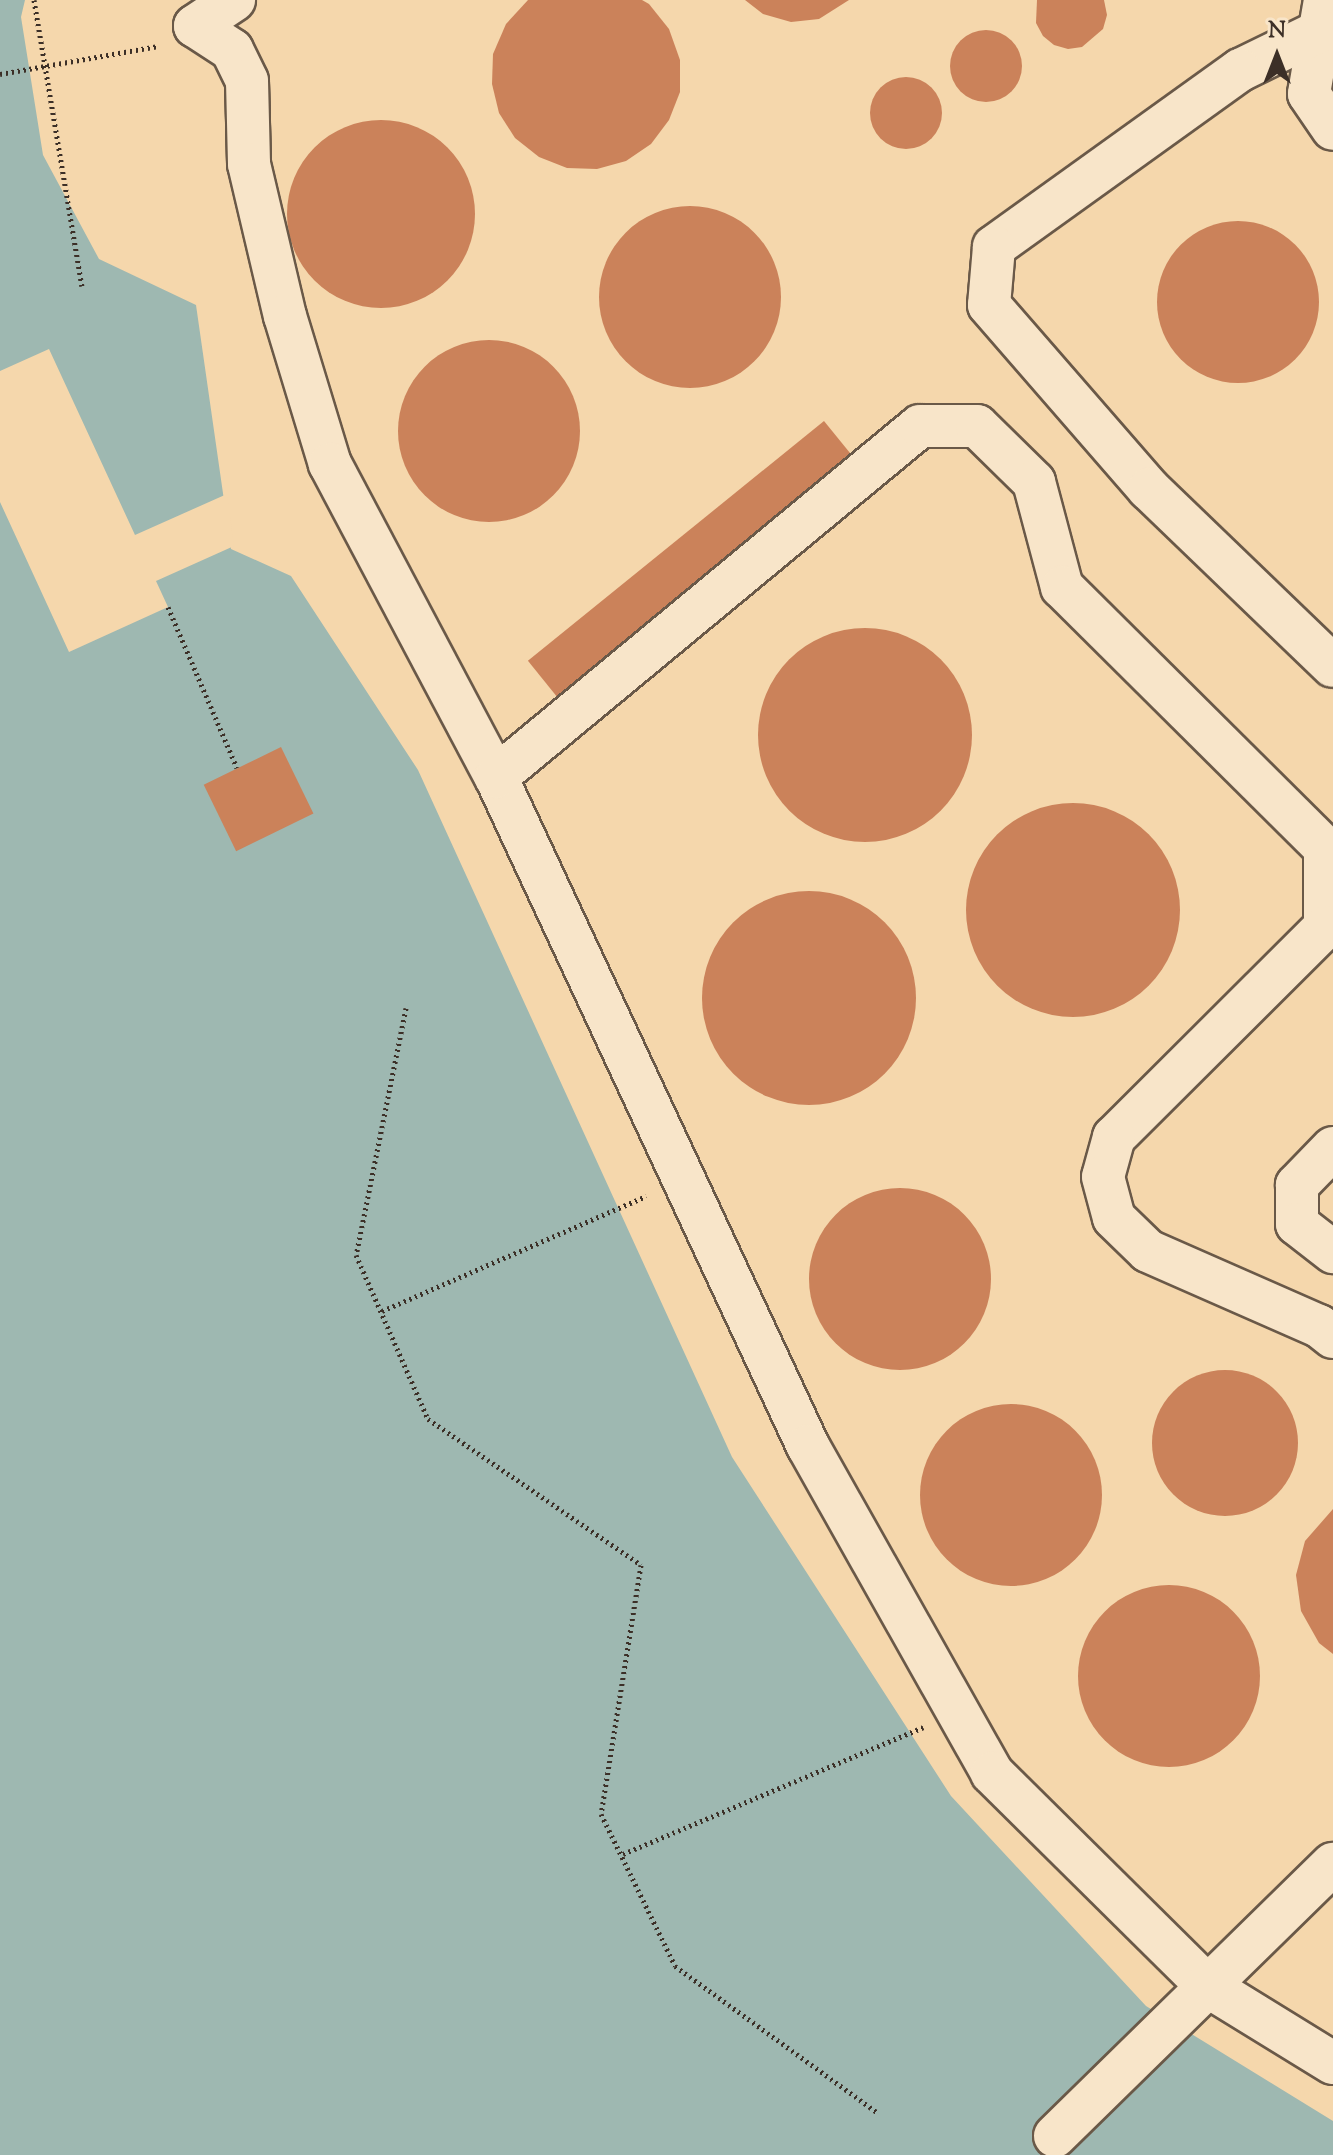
<!DOCTYPE html>
<html>
<head>
<meta charset="utf-8">
<style>
  body { margin:0 }
  #map { position:relative; width:1333px; height:2155px; overflow:hidden; background:#f5d7ac; font-family:"Sorts Mill Goudy",serif }
  div>[style] { position:absolute }
  .water>* { inset:0; background:#9eb8b1 }
  .pier>* { inset:0; background:#f5d7ac }
  .building>* { inset:0; background:#cb825a; transform-origin:0 0 }
  .round { border-radius:50% }
  .path>* { height:5px; margin-top:-2.5px; transform-origin:0; background:repeating-linear-gradient(90deg,#3c2f27 0 2px,transparent 0 6px) }
  .roads { filter:drop-shadow(2px 0 #6a5948) drop-shadow(-2px 0 #6a5948) drop-shadow(0 2px #6a5948) drop-shadow(0 -2px #6a5948) }
  .minor>* { height:42px; margin:-21px; padding:0 21px; transform-origin:21px; border-radius:21px; background:#f8e5c9 }
  span { translate:-50% -50%; white-space:nowrap; text-align:center; line-height:1.15; -webkit-text-stroke:8px #f8e5c9; paint-order:stroke }
  .north { position:absolute; left:1237px; top:16px; width:80px; height:80px; -webkit-text-stroke:6px #f8e5c9; paint-order:stroke; rotate:0deg; font-size:22px; font-weight:700; line-height:32px; text-align:center; color:#3c2f27 }
  .north::after { content:''; display:block; margin:auto; width:28px; height:36px; background:#3c2f27; clip-path:polygon(50% 0,100% 100%,50% 72%,0 100%) }
</style>
</head>
<body>
<div id="map">
  <div class="water">
    <div style="clip-path:polygon(0 0,25px 0,21px 17px,43px 155px,99px 259px,196px 305px,231px 549px,291px 576px,418px 770px,732px 1457px,951px 1796px,1146px 2006px,1333px 2121px,1333px 2155px,0 2155px)"></div>
  </div>
  <div class="pier">
    <div style="clip-path:polygon(49px 349px,135px 535px,227px 494px,234px 546px,156px 581px,168px 607px,69px 652px,0 502px,0 371px)"></div>
  </div>
  <div class="building">
    <div style="clip-path:polygon(528px 0,642px 0,649px 4px,669px 29px,680px 60px,680px 92px,669px 120px,651px 144px,626px 161px,597px 169px,567px 168px,539px 157px,515px 138px,499px 113px,492px 84px,493px 54px,506px 24px)"></div>
    <div style="clip-path:polygon(745px 0,849px 0,819px 19px,791px 22px,763px 14px)"></div>
    <div style="clip-path:polygon(1037px 0,1104px 0,1107px 15px,1103px 29px,1082px 47px,1068px 49px,1054px 45px,1043px 36px,1036px 23px)"></div>
    <div class="round" style="left:950px;top:30px;width:72px;height:72px"></div>
    <div class="round" style="left:870px;top:77px;width:72px;height:72px"></div>
    <div class="round" style="left:287px;top:120px;width:188px;height:188px"></div>
    <div class="round" style="left:599px;top:206px;width:182px;height:182px"></div>
    <div class="round" style="left:1157px;top:221px;width:162px;height:162px"></div>
    <div class="round" style="left:398px;top:340px;width:182px;height:182px"></div>
    <div style="left:824px;top:421px;width:50px;height:381px;rotate:51deg"></div>
    <div class="round" style="left:758px;top:628px;width:214px;height:214px"></div>
    <div style="left:281px;top:747px;width:74px;height:86px;rotate:64deg"></div>
    <div class="round" style="left:966px;top:803px;width:214px;height:214px"></div>
    <div class="round" style="left:702px;top:891px;width:214px;height:214px"></div>
    <div class="round" style="left:809px;top:1188px;width:182px;height:182px"></div>
    <div class="round" style="left:1152px;top:1370px;width:146px;height:146px"></div>
    <div class="round" style="left:920px;top:1404px;width:182px;height:182px"></div>
    <div style="clip-path:polygon(1333px 1509px,1333px 1654px,1319px 1643px,1301px 1611px,1296px 1575px,1305px 1541px)"></div>
    <div class="round" style="left:1078px;top:1585px;width:182px;height:182px"></div>
  </div>
  <div class="path">
    <div style="left:34px;top:0;width:290px;rotate:80.5deg"></div>
    <div style="left:0;top:74px;width:161px;rotate:-10deg"></div>
    <div style="left:168px;top:607px;width:175px;rotate:66.8deg"></div>
    <div style="left:406px;top:1008px;width:252px;rotate:101.4deg"></div>
    <div style="left:356px;top:1255px;width:179px;rotate:66.3deg"></div>
    <div style="left:428px;top:1419px;width:258px;rotate:34.4deg"></div>
    <div style="left:641px;top:1565px;width:252px;rotate:99.1deg"></div>
    <div style="left:601px;top:1814px;width:169px;rotate:64deg"></div>
    <div style="left:675px;top:1966px;width:251px;rotate:35.9deg"></div>
    <div style="left:382px;top:1311px;width:288px;rotate:-23.5deg"></div>
    <div style="left:623px;top:1854px;width:326px;rotate:-22.9deg"></div>
  </div>
  <div class="roads">
    <div class="minor">
      <div style="left:1325px;top:0;width:95px;rotate:99.7deg"></div>
      <div style="left:1309px;top:94px;width:42px;rotate:55.6deg"></div>
      <div style="left:195px;top:26px;width:44px;rotate:33deg"></div>
      <div style="left:232px;top:50px;width:34px;rotate:64deg"></div>
      <div style="left:247px;top:81px;width:83px;rotate:88.6deg"></div>
      <div style="left:249px;top:164px;width:156px;rotate:76.7deg"></div>
      <div style="left:285px;top:316px;width:155px;rotate:73.1deg"></div>
      <div style="left:330px;top:464px;width:354px;rotate:62.1deg"></div>
      <div style="left:496px;top:777px;width:738px;rotate:65deg"></div>
      <div style="left:808px;top:1446px;width:375px;rotate:60.6deg"></div>
      <div style="left:992px;top:1773px;width:301px;rotate:44.7deg"></div>
      <div style="left:1206px;top:1985px;width:149px;rotate:31.6deg"></div>
      <div style="left:195px;top:26px;width:47px;rotate:-33.7deg"></div>
      <div style="left:1320px;top:31px;width:89px;rotate:154deg"></div>
      <div style="left:1240px;top:70px;width:303px;rotate:144.3deg"></div>
      <div style="left:994px;top:247px;width:58px;rotate:94.9deg"></div>
      <div style="left:989px;top:305px;width:244px;rotate:49deg"></div>
      <div style="left:1149px;top:489px;width:255px;rotate:43.9deg"></div>
      <div style="left:496px;top:777px;width:550px;rotate:-39.62deg"></div>
      <div style="left:920px;top:426px;width:57px"></div>
      <div style="left:977px;top:426px;width:80px;rotate:44.5deg"></div>
      <div style="left:1034px;top:482px;width:109px;rotate:75.1deg"></div>
      <div style="left:1062px;top:587px;width:371px;rotate:44.8deg"></div>
      <div style="left:1325px;top:848px;width:79px;rotate:90deg"></div>
      <div style="left:1325px;top:927px;width:298px;rotate:135.1deg"></div>
      <div style="left:1114px;top:1137px;width:41px;rotate:105.4deg"></div>
      <div style="left:1103px;top:1177px;width:42px;rotate:75deg"></div>
      <div style="left:1114px;top:1218px;width:47px;rotate:44.1deg"></div>
      <div style="left:1148px;top:1251px;width:187px;rotate:23.7deg"></div>
      <div style="left:1319px;top:1326px;width:18px;rotate:38deg"></div>
      <div style="left:1333px;top:1148px;width:52px;rotate:134.2deg"></div>
      <div style="left:1297px;top:1185px;width:39px;rotate:90deg"></div>
      <div style="left:1297px;top:1224px;width:46px;rotate:37.9deg"></div>
      <div style="left:1055px;top:2136px;width:389px;rotate:-44.4deg"></div>
    </div>
  </div>
  <div class="north">N</div>
</div>
</body>
</html>
